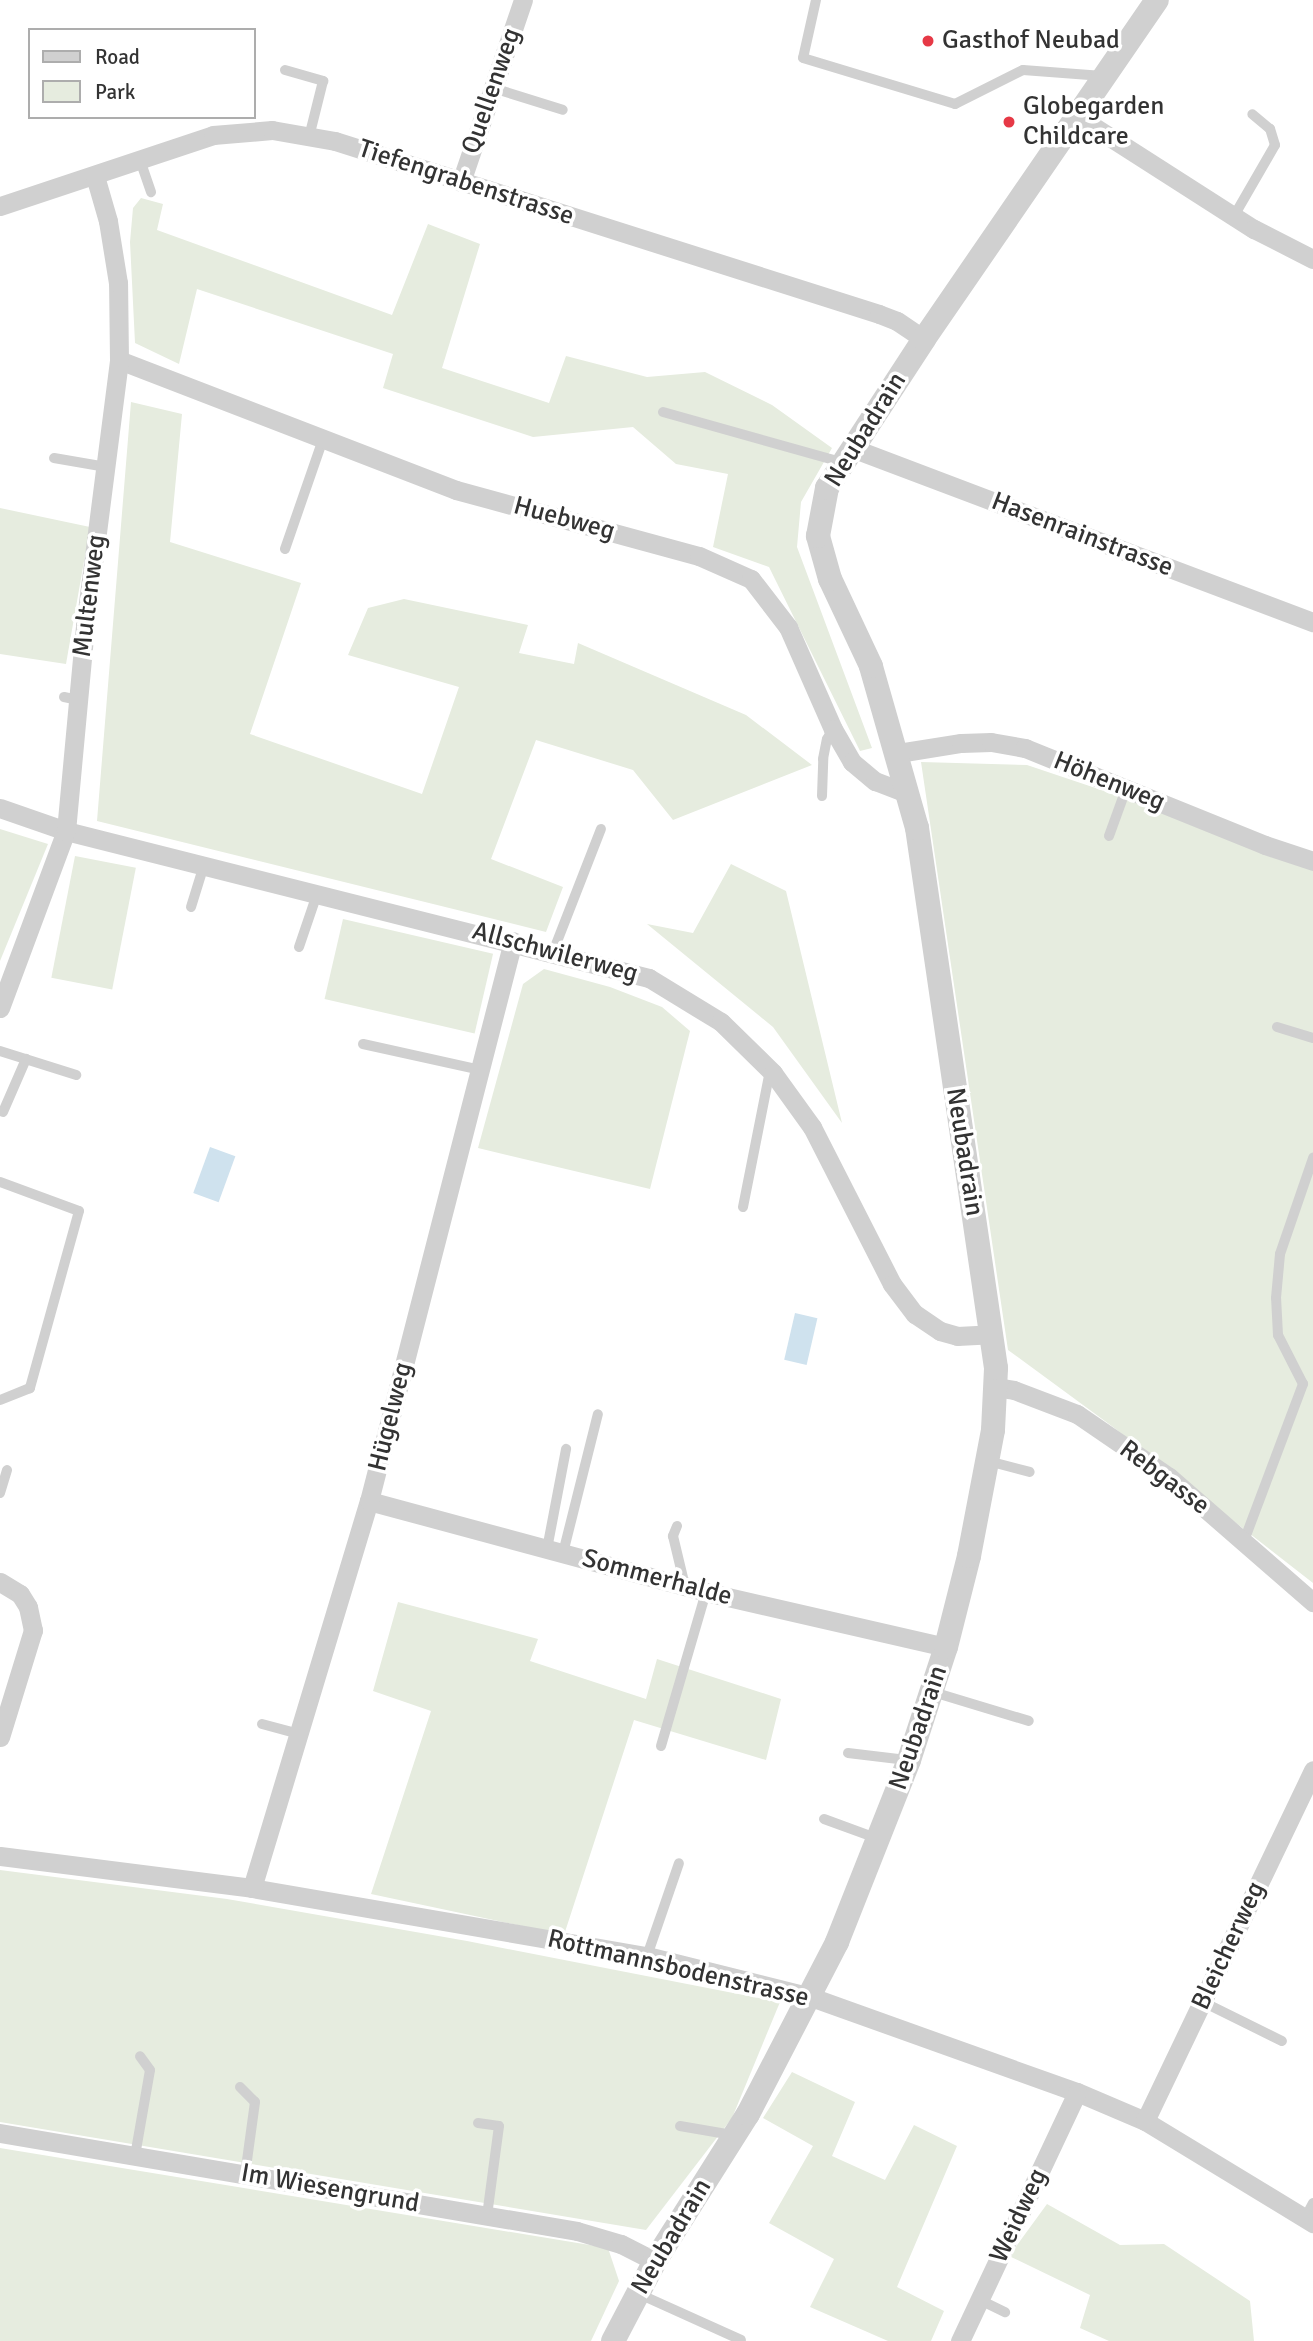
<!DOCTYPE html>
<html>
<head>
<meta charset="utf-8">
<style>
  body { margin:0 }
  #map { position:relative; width:1313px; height:2341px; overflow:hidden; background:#fff; font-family:Signika,sans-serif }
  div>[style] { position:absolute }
  .green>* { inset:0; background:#e6ecdf; transform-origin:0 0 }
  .water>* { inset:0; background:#cfe2ee; transform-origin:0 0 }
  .service>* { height:10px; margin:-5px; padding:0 5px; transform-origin:5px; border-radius:5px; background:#d0d0d0 }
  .minor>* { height:19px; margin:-9.5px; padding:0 9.5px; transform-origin:9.5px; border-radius:9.5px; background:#d0d0d0 }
  .tertiary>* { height:24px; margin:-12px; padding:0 12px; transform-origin:12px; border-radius:12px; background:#d0d0d0 }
  .dots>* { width:19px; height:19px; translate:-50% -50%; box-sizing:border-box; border:4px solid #fff; border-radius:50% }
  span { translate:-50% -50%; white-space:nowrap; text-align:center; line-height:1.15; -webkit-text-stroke:7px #fff; paint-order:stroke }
  .poi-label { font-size:26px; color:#333 }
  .left { translate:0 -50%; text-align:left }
  .street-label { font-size:26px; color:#333 }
  .legend { position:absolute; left:28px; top:28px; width:228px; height:91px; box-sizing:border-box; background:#fff; border:2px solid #adadad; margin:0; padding:9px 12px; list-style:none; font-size:21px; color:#333 }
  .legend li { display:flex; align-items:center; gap:14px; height:35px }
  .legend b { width:35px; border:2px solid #adadad }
</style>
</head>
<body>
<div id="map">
  <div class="green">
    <div style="clip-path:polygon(141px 198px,163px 204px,157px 230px,392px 315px,428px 224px,480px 244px,442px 368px,549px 403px,566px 356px,647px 377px,705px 372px,772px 405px,832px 448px,801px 502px,797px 547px,872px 748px,860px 751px,769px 567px,713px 547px,728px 474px,676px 464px,633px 427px,533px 437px,383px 388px,393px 354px,197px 289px,179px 364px,135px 343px,130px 242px,133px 208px)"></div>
    <div style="clip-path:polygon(131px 402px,182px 414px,170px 542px,301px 583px,250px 734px,422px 794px,459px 687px,348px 655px,368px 608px,404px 599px,528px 625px,519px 653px,574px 664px,578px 643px,746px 715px,812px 765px,673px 820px,633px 770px,536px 740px,491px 859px,563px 887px,546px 932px,97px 821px)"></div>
    <div style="clip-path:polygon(0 508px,90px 527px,66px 664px,0 654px)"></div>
    <div style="clip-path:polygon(921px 762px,1027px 765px,1313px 861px,1313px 1583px,1113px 1427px,1008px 1350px)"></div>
    <div style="clip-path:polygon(0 829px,48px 844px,0 961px)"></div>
    <div style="left:75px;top:856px;width:62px;height:124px;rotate:11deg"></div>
    <div style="clip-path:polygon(731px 864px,786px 891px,842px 1123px,773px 1027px,647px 924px,693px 933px)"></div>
    <div style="left:343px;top:919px;width:154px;height:82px;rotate:13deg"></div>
    <div style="clip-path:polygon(544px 969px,610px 987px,662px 1007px,690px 1031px,650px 1189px,478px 1148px,523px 984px)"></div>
    <div style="clip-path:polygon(398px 1602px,538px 1639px,530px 1661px,646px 1699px,657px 1659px,781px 1699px,766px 1760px,634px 1720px,564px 1935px,371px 1894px,431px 1711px,373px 1691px)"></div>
    <div style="clip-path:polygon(0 1870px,227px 1899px,467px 1941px,780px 2002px,732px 2118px,646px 2230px,0 2122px)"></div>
    <div style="clip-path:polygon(792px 2072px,855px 2102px,832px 2156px,885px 2180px,914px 2125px,957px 2146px,897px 2287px,944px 2311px,931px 2341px,888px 2341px,810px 2307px,834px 2259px,769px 2223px,813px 2146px,763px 2118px)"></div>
    <div style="clip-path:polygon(0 2148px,608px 2248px,619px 2281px,591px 2341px,0 2341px)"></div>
    <div style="clip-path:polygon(1047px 2204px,1120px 2245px,1164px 2244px,1250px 2301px,1254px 2341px,1109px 2341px,1080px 2328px,1090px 2295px,1009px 2256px)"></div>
  </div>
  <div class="water">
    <div style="left:210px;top:1147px;width:27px;height:49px;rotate:20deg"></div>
    <div style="left:795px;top:1313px;width:23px;height:48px;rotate:13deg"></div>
  </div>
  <div class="service">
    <div style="left:816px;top:0;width:59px;rotate:102.6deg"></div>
    <div style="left:803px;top:58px;width:159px;rotate:16.8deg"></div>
    <div style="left:955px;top:104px;width:76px;rotate:-26.6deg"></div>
    <div style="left:1023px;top:70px;width:80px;rotate:4.3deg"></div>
    <div style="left:285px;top:70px;width:40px;rotate:16deg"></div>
    <div style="left:323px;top:81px;width:58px;rotate:104deg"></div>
    <div style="left:493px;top:88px;width:73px;rotate:17.4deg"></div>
    <div style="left:140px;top:160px;width:34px;rotate:71deg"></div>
    <div style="left:1234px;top:216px;width:82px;rotate:-60deg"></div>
    <div style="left:1275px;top:145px;width:17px;rotate:-107deg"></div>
    <div style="left:1270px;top:129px;width:23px;rotate:-140deg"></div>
    <div style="left:663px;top:412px;width:185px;rotate:15.7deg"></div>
    <div style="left:54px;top:458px;width:53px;rotate:9.8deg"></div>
    <div style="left:285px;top:549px;width:116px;rotate:-70.9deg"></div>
    <div style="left:64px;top:697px;width:14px;rotate:12deg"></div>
    <div style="left:822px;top:796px;width:37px;rotate:-88deg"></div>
    <div style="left:823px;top:759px;width:20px;rotate:-79deg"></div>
    <div style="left:827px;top:739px;width:12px;rotate:-59deg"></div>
    <div style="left:1109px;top:836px;width:50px;rotate:-70.1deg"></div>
    <div style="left:191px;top:907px;width:44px;rotate:-72.8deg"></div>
    <div style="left:299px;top:947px;width:56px;rotate:-71.2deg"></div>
    <div style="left:553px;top:952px;width:132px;rotate:-68.7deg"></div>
    <div style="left:1277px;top:1027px;width:38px;rotate:17deg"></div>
    <div style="left:363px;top:1044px;width:120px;rotate:12.5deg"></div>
    <div style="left:0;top:1051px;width:80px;rotate:17.5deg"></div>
    <div style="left:3px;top:1112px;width:58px;rotate:-66.5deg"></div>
    <div style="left:0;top:1182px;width:84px;rotate:20.2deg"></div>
    <div style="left:79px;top:1211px;width:184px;rotate:105.5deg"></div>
    <div style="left:30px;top:1388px;width:32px;rotate:158deg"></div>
    <div style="left:743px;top:1207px;width:139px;rotate:-78.8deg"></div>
    <div style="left:988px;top:1461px;width:43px;rotate:14.7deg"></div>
    <div style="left:0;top:1493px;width:24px;rotate:-73deg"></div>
    <div style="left:677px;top:1526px;width:11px;rotate:112deg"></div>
    <div style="left:673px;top:1536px;width:51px;rotate:76.5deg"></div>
    <div style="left:1244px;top:1541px;width:168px;rotate:-69.4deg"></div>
    <div style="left:1303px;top:1384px;width:55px;rotate:-117deg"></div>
    <div style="left:1278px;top:1335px;width:37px;rotate:-93deg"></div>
    <div style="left:1276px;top:1298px;width:44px;rotate:-84.8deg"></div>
    <div style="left:1280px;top:1254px;width:102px;rotate:-71deg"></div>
    <div style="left:547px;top:1549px;width:102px;rotate:-79.2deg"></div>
    <div style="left:563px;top:1553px;width:143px;rotate:-75.9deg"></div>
    <div style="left:933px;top:1692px;width:100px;rotate:16.8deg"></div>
    <div style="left:262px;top:1724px;width:38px;rotate:15deg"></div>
    <div style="left:661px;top:1746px;width:160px;rotate:-73.7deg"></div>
    <div style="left:848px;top:1753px;width:59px;rotate:6.8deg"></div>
    <div style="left:824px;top:1819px;width:55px;rotate:20.1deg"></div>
    <div style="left:647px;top:1956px;width:98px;rotate:-71deg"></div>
    <div style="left:1203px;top:2002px;width:88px;rotate:26.3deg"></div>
    <div style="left:240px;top:2087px;width:21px;rotate:45deg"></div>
    <div style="left:255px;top:2102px;width:74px;rotate:97.8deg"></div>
    <div style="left:478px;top:2123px;width:21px;rotate:8deg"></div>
    <div style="left:499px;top:2126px;width:91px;rotate:97.6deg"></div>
    <div style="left:680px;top:2126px;width:53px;rotate:9.8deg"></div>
    <div style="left:135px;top:2156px;width:87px;rotate:-80.1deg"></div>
    <div style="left:150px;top:2070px;width:17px;rotate:-126deg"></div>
    <div style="left:1305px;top:2218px;width:17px;rotate:-62deg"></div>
    <div style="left:637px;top:2293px;width:114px;rotate:24.3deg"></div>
    <div style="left:980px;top:2300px;width:28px;rotate:26deg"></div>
  </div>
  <div class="minor">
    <div style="left:1077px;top:116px;width:210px;rotate:32.6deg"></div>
    <div style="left:1254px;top:229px;width:66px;rotate:27deg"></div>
    <div style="left:461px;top:182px;width:192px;rotate:-71.2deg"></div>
    <div style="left:0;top:206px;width:225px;rotate:-18.4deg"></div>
    <div style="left:213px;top:135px;width:59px;rotate:-4.8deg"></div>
    <div style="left:272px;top:130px;width:64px;rotate:9.9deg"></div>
    <div style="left:335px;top:141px;width:571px;rotate:17.64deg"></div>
    <div style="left:879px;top:314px;width:19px;rotate:21deg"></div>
    <div style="left:897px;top:321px;width:32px;rotate:34deg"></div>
    <div style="left:119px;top:360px;width:361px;rotate:21.1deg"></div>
    <div style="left:456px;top:490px;width:252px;rotate:15.2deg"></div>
    <div style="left:699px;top:556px;width:57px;rotate:23.9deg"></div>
    <div style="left:751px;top:579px;width:61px;rotate:52.4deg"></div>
    <div style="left:788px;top:627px;width:111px;rotate:66.2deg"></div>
    <div style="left:833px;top:729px;width:38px;rotate:60deg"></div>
    <div style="left:852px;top:762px;width:30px;rotate:40deg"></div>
    <div style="left:875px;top:781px;width:36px;rotate:21deg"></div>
    <div style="left:852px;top:448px;width:493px;rotate:20.7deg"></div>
    <div style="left:898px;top:753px;width:64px;rotate:-9deg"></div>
    <div style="left:961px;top:743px;width:30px;rotate:-2deg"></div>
    <div style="left:991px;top:742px;width:35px;rotate:10deg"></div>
    <div style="left:1025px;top:748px;width:259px;rotate:22deg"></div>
    <div style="left:1265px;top:845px;width:51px;rotate:18.4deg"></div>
    <div style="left:0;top:808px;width:70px;rotate:19.2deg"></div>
    <div style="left:66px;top:831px;width:601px;rotate:14.15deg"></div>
    <div style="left:649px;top:978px;width:84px;rotate:31.4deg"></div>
    <div style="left:721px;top:1022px;width:73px;rotate:44.4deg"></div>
    <div style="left:773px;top:1073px;width:67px;rotate:54.2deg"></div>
    <div style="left:812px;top:1127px;width:176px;rotate:63deg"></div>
    <div style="left:892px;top:1284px;width:38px;rotate:53deg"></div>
    <div style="left:915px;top:1314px;width:30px;rotate:34deg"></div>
    <div style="left:940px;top:1331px;width:18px;rotate:16deg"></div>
    <div style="left:957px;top:1336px;width:34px;rotate:-3deg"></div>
    <div style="left:0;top:1008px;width:189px;rotate:-69.6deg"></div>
    <div style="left:66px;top:831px;width:206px;rotate:-84.7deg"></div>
    <div style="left:85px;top:626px;width:268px;rotate:-82.7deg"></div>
    <div style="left:119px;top:360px;width:77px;rotate:-90.7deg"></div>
    <div style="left:118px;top:283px;width:63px;rotate:-99.2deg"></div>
    <div style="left:108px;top:221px;width:47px;rotate:-106.1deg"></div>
    <div style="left:995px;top:1387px;width:19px;rotate:9deg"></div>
    <div style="left:1014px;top:1390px;width:67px;rotate:20.9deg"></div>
    <div style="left:1077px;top:1414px;width:112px;rotate:34.4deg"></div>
    <div style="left:1169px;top:1477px;width:191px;rotate:41deg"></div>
    <div style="left:369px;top:1501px;width:349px;rotate:15.1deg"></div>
    <div style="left:706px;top:1592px;width:246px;rotate:12.9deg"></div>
    <div style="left:0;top:1582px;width:23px;rotate:31deg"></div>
    <div style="left:20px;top:1594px;width:15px;rotate:58deg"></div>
    <div style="left:28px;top:1607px;width:24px;rotate:78deg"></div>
    <div style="left:33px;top:1630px;width:112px;rotate:107.1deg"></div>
    <div style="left:0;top:1856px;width:254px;rotate:7.2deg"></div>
    <div style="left:252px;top:1888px;width:401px;rotate:9.8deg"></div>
    <div style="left:647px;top:1956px;width:169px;rotate:14deg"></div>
    <div style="left:811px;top:1997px;width:282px;rotate:19.7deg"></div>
    <div style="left:1077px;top:2092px;width:74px;rotate:23.1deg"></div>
    <div style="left:1145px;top:2121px;width:197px;rotate:31.3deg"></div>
    <div style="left:252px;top:1888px;width:404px;rotate:-73.2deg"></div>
    <div style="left:369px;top:1501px;width:578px;rotate:-75.58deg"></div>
    <div style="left:1145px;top:2121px;width:389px;rotate:-64.4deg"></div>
    <div style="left:0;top:2133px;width:585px;rotate:9.64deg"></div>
    <div style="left:577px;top:2231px;width:46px;rotate:16.5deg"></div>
    <div style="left:621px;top:2244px;width:38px;rotate:27deg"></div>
    <div style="left:960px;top:2341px;width:275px;rotate:-64.8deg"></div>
  </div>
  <div class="tertiary">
    <div style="left:613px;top:2341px;width:90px;rotate:-62.3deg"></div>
    <div style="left:655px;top:2261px;width:174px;rotate:-57.7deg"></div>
    <div style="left:748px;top:2114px;width:194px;rotate:-62.6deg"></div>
    <div style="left:837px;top:1942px;width:196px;rotate:-68.4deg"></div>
    <div style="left:909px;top:1760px;width:119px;rotate:-71.9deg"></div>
    <div style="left:946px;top:1647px;width:94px;rotate:-75.8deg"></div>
    <div style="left:969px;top:1556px;width:128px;rotate:-79.2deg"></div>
    <div style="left:993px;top:1430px;width:62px;rotate:-87.2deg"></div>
    <div style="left:996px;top:1368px;width:546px;rotate:-98.32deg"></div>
    <div style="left:917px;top:828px;width:168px;rotate:-105.9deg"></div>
    <div style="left:871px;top:666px;width:96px;rotate:-115.2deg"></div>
    <div style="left:830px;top:579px;width:45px;rotate:-105.6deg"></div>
    <div style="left:818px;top:536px;width:49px;rotate:-79.4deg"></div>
    <div style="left:827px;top:488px;width:178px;rotate:-56.9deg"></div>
    <div style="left:924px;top:339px;width:411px;rotate:-55.5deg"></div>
  </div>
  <div class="dots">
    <div style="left:928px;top:41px;background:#e63946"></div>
    <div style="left:1009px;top:122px;background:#e63946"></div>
  </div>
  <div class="poi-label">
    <span class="left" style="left:942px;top:41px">Gasthof Neubad</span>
    <span class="left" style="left:1023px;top:122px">Globegarden<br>Childcare</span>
  </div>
  <div class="street-label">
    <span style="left:492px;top:91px;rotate:-71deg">Quellenweg</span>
    <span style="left:466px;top:183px;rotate:18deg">Tiefengrabenstrasse</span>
    <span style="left:866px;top:430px;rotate:-58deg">Neubadrain</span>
    <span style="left:564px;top:519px;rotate:15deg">Huebweg</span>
    <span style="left:1082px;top:535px;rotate:21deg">Hasenrainstrasse</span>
    <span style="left:90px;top:596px;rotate:-83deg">Multenweg</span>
    <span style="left:1109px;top:782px;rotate:22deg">Höhenweg</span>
    <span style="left:555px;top:953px;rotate:15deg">Allschwilerweg</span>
    <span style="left:964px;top:1152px;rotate:81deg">Neubadrain</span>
    <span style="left:391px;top:1417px;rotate:-76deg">Hügelweg</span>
    <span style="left:1164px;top:1478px;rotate:37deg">Rebgasse</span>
    <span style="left:657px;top:1578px;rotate:15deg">Sommerhalde</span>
    <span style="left:919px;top:1728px;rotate:-71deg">Neubadrain</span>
    <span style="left:1229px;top:1946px;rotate:-65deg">Bleicherweg</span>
    <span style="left:678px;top:1969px;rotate:13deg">Rottmannsbodenstrasse</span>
    <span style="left:330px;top:2189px;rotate:10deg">Im Wiesengrund</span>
    <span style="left:1019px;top:2216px;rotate:-65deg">Weidweg</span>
    <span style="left:672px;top:2237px;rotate:-59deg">Neubadrain</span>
  </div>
  <ul class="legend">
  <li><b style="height:9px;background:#d0d0d0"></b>Road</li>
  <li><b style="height:19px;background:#e6ecdf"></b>Park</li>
  </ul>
</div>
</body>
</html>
